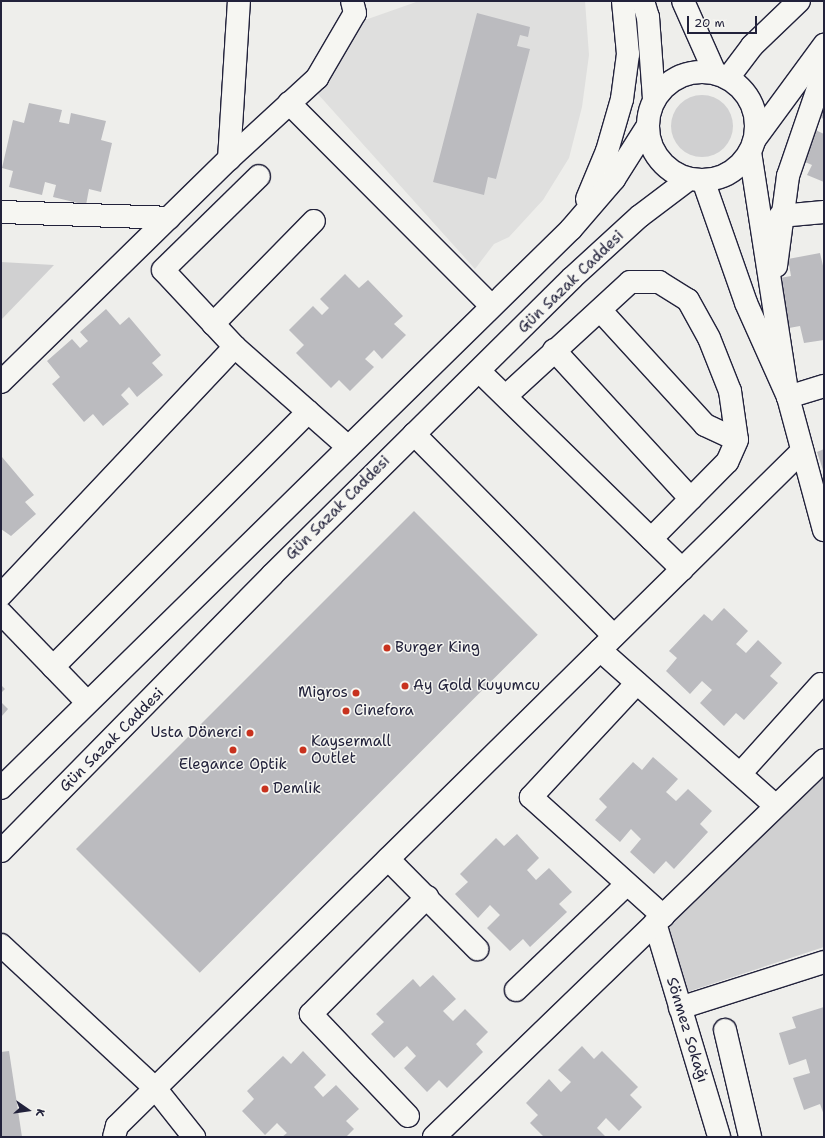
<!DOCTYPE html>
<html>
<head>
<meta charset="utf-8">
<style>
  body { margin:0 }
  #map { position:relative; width:825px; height:1138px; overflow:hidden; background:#eeeeeb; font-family:"Shantell Sans",sans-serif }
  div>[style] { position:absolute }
  .built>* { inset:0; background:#dfdfde }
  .green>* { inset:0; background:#d0d0d1 }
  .round { border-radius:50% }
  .building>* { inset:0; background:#bbbbbf; transform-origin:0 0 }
  .roads { filter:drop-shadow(1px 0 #22223b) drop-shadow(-1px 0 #22223b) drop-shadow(0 1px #22223b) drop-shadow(0 -1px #22223b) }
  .minor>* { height:22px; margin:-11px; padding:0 11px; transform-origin:11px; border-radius:11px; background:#f6f6f2 }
  .minor>.ring { margin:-11px; padding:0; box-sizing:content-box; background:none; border:22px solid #f6f6f2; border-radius:50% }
  .dots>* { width:11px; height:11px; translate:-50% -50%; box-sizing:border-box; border:2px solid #f6f6f2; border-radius:50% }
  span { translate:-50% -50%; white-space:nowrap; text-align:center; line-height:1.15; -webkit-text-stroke:3px #f6f6f2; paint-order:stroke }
  .street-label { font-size:15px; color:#22223b }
  .poi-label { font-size:15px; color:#22223b }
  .left { translate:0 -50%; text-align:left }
  .right { translate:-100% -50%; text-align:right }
  .frame { position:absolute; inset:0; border:2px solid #22223b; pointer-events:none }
  .north { position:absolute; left:8px; top:1090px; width:40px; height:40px; -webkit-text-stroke:3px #f6f6f2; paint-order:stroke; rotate:103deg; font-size:11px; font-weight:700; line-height:16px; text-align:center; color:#22223b }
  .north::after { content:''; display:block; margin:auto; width:14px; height:18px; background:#22223b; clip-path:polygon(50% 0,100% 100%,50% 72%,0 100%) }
  .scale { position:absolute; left:687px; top:16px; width:70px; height:18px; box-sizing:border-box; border:2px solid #22223b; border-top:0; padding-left:5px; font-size:12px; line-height:14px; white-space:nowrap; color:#22223b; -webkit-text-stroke:3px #f6f6f2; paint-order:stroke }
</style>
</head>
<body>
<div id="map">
  <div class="built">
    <div style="clip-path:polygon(419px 1px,585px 1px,589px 55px,582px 107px,569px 158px,543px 200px,509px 237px,494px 244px,475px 269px,317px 93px,365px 20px)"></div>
  </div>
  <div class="green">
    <div class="round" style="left:671px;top:95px;width:62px;height:62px"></div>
    <div style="clip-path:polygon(1px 262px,54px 265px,1px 320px)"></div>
    <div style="clip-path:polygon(824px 777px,824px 947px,684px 993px,663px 931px)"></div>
  </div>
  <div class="building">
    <div style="clip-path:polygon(477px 13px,530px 27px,528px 37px,520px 35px,517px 46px,530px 49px,496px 179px,488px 177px,484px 195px,433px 182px)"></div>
    <div style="clip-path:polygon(824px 92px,824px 119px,814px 115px)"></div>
    <div style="clip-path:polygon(29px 103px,62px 110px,59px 122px,69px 124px,71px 113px,106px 121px,101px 140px,112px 143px,101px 192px,89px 189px,86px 205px,53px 197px,56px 185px,45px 182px,42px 195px,9px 187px,13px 171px,2px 168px,13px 120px,24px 123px)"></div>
    <div style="clip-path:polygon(809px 127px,824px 134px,824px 182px,807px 175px,812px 165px,796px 158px)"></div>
    <div style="clip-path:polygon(820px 253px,824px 270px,824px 340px,804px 343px,800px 326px,789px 328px,780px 278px,791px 276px,788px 259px)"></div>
    <div style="clip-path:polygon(345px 274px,359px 288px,368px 280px,403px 316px,394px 324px,406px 335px,382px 359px,374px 350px,365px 359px,374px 367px,350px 391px,339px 380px,331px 388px,296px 353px,304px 345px,289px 330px,313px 306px,322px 315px,329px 308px,320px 299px)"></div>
    <div style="clip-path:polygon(106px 309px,120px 325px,129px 317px,161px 355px,152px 363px,163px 375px,137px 397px,129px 387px,121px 395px,129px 404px,103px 426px,93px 414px,84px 422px,52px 384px,60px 377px,47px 361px,72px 339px,80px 348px,88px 341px,80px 332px)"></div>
    <div style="clip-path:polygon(824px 449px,824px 473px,817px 452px)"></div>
    <div style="clip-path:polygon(2px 457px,34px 495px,25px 502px,36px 514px,11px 536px,1px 529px)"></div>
    <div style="left:414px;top:511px;width:175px;height:478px;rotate:45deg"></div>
    <div style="clip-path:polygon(724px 608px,748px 631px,736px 644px,746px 653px,758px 640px,782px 663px,770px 676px,778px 683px,744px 720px,736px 713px,724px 726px,700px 703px,712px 690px,702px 681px,690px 694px,666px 671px,677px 658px,669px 651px,704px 614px,712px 621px)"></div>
    <div style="clip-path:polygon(1px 685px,5px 689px,1px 693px)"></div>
    <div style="clip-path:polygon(1px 702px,8px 709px,1px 717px)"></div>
    <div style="clip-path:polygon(653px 757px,678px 779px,666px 792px,676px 801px,688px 789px,712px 811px,700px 824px,708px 832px,674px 869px,666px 861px,654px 874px,630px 852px,641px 839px,631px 829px,620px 842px,595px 820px,607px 807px,599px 799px,633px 762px,642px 770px)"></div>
    <div style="clip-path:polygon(517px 834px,539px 858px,527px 870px,536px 880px,549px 868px,572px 892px,559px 904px,567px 912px,530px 947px,523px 939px,510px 951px,487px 928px,500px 915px,490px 905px,478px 918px,455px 894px,468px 882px,460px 874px,496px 838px,504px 846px)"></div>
    <div style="clip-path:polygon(433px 975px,456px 999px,443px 1011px,453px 1021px,465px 1009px,488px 1032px,476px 1044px,483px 1052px,447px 1088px,439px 1080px,427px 1092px,404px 1068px,416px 1056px,407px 1046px,394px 1058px,371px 1034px,384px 1022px,376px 1014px,413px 979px,420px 987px)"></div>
    <div style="clip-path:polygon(824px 1007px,824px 1115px,820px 1104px,804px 1110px,793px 1078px,810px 1073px,806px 1059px,789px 1065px,779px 1033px,796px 1028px,792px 1017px)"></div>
    <div style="clip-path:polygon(582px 1046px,594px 1059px,602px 1051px,638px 1087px,630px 1095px,642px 1107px,619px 1131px,606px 1118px,597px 1128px,606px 1137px,544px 1137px,530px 1123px,538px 1115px,526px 1103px,549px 1079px,561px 1092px,571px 1082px,558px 1070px)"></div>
    <div style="clip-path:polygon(9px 1051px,22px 1137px,1px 1137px,1px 1052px)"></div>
    <div style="clip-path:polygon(303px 1051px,326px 1075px,314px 1087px,323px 1097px,336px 1085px,359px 1109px,346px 1121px,354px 1129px,346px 1137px,282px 1137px,287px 1133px,277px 1123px,265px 1135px,242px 1111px,254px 1099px,247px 1091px,283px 1056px,291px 1064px)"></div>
  </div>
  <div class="roads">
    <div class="minor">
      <div style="left:643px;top:1px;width:17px;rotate:73deg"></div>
      <div style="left:648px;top:17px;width:82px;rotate:85.8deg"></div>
      <div style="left:683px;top:1px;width:79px;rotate:66deg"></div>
      <div class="ring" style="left:648px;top:72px;width:86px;height:86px"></div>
      <div style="left:728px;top:78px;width:40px;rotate:-53deg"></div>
      <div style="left:752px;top:46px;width:65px;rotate:-43.8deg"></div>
      <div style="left:289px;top:103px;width:286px;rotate:45.1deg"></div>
      <div style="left:755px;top:139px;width:117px;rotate:-53.7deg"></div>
      <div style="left:750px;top:152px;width:248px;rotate:81.2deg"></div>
      <div style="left:788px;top:397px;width:138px;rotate:74.9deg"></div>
      <div style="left:229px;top:159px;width:158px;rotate:-86.4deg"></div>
      <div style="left:703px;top:180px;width:130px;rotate:70.7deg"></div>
      <div style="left:746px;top:303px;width:103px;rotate:65.9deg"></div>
      <div style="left:788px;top:397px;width:38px;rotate:-17deg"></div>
      <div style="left:587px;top:199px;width:52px;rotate:-67.4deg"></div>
      <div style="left:607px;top:151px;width:54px;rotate:-73.9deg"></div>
      <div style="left:622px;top:99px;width:45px;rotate:-82.4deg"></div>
      <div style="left:628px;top:54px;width:53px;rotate:-95.4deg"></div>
      <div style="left:1px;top:212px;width:168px;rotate:2deg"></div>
      <div style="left:780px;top:216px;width:44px;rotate:-5.2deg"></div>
      <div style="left:776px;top:266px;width:91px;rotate:-82.4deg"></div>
      <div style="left:788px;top:176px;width:111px;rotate:-71.1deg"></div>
      <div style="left:600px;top:310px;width:156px;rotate:47.6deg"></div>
      <div style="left:705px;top:425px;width:35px;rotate:25deg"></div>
      <div style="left:213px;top:324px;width:144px;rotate:-45.6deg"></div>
      <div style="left:235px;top:347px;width:151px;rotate:41.5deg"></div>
      <div style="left:554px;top:350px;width:202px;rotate:47.4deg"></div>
      <div style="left:479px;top:371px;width:284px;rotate:44.3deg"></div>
      <div style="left:1px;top:382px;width:319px;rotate:-44.4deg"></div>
      <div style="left:229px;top:159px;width:120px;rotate:-42.6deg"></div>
      <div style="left:317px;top:78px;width:75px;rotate:-59.7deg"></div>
      <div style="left:355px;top:13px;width:12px;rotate:-104deg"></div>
      <div style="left:506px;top:396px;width:168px;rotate:-42.6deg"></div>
      <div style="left:630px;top:282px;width:29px"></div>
      <div style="left:659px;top:282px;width:34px;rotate:32deg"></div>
      <div style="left:688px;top:300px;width:43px;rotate:61.1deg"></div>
      <div style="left:709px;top:338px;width:57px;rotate:68.4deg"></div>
      <div style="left:730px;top:391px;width:49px;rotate:81.9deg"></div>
      <div style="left:737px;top:440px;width:24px;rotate:114deg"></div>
      <div style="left:727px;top:462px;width:108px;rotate:134.6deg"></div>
      <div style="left:414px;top:434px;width:284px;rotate:45.3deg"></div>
      <div style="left:1px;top:595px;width:341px;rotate:-46.7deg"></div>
      <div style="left:235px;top:347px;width:105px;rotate:-133.1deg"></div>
      <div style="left:163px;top:270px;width:134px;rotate:-44.4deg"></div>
      <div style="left:1px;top:613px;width:124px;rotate:46deg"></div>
      <div style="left:600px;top:650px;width:235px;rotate:41.6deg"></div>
      <div style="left:53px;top:667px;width:361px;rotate:-45deg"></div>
      <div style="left:637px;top:683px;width:156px;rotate:132.9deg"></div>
      <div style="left:531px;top:797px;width:178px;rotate:42deg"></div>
      <div style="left:740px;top:774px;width:121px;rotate:-48deg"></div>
      <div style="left:1px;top:788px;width:798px;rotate:-44.44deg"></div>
      <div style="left:571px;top:229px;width:66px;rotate:-49.3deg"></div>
      <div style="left:614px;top:179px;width:62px;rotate:-57.6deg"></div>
      <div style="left:1px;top:851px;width:387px;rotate:-45.5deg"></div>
      <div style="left:272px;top:575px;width:422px;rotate:-44.7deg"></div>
      <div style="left:572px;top:278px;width:92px;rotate:-42.4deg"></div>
      <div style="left:640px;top:216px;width:61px;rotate:-37.1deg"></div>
      <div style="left:388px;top:859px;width:127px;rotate:45.3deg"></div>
      <div style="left:655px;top:923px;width:223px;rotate:73.3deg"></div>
      <div style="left:1px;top:945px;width:210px;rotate:42.9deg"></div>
      <div style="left:155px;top:1088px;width:63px;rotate:51.5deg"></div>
      <div style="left:516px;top:990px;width:153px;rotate:-43.7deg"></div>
      <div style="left:680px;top:1008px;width:151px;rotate:-17.7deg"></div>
      <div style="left:725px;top:1030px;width:110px;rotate:76.8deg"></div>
      <div style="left:408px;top:1116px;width:141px;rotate:-133.6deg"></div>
      <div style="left:311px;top:1014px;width:165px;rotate:-45.2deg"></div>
      <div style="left:114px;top:1137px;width:11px;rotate:-75deg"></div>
      <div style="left:117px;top:1126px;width:962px;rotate:-44.58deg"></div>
      <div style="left:434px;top:1137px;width:542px;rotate:-44.03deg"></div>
    </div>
  </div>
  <div class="dots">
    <div style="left:387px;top:648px;background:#c8321e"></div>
    <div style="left:405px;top:686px;background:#c8321e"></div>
    <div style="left:356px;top:693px;background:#c8321e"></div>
    <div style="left:346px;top:711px;background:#c8321e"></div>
    <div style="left:250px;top:733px;background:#c8321e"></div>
    <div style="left:233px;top:750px;background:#c8321e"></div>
    <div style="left:303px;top:750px;background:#c8321e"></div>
    <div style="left:265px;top:789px;background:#c8321e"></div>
  </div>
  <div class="street-label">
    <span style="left:571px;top:282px;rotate:-44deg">Gün Sazak Caddesi</span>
    <span style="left:338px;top:508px;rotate:-45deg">Gün Sazak Caddesi</span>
    <span style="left:112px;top:740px;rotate:-45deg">Gün Sazak Caddesi</span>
    <span style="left:687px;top:1030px;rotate:73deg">Sönmez Sokağı</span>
  </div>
  <div class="poi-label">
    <span class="left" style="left:395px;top:648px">Burger King</span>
    <span class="left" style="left:413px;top:686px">Ay Gold Kuyumcu</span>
    <span class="right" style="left:348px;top:693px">Migros</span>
    <span class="left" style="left:354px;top:711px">Cinefora</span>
    <span class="right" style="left:242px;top:733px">Usta Dönerci</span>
    <span class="left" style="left:311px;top:750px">Kaysermall<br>Outlet</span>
    <span style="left:233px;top:765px">Elegance Optik</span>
    <span class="left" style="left:273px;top:789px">Demlik</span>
  </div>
  <div class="frame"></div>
  <div class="north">K</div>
  <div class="scale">20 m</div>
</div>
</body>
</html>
